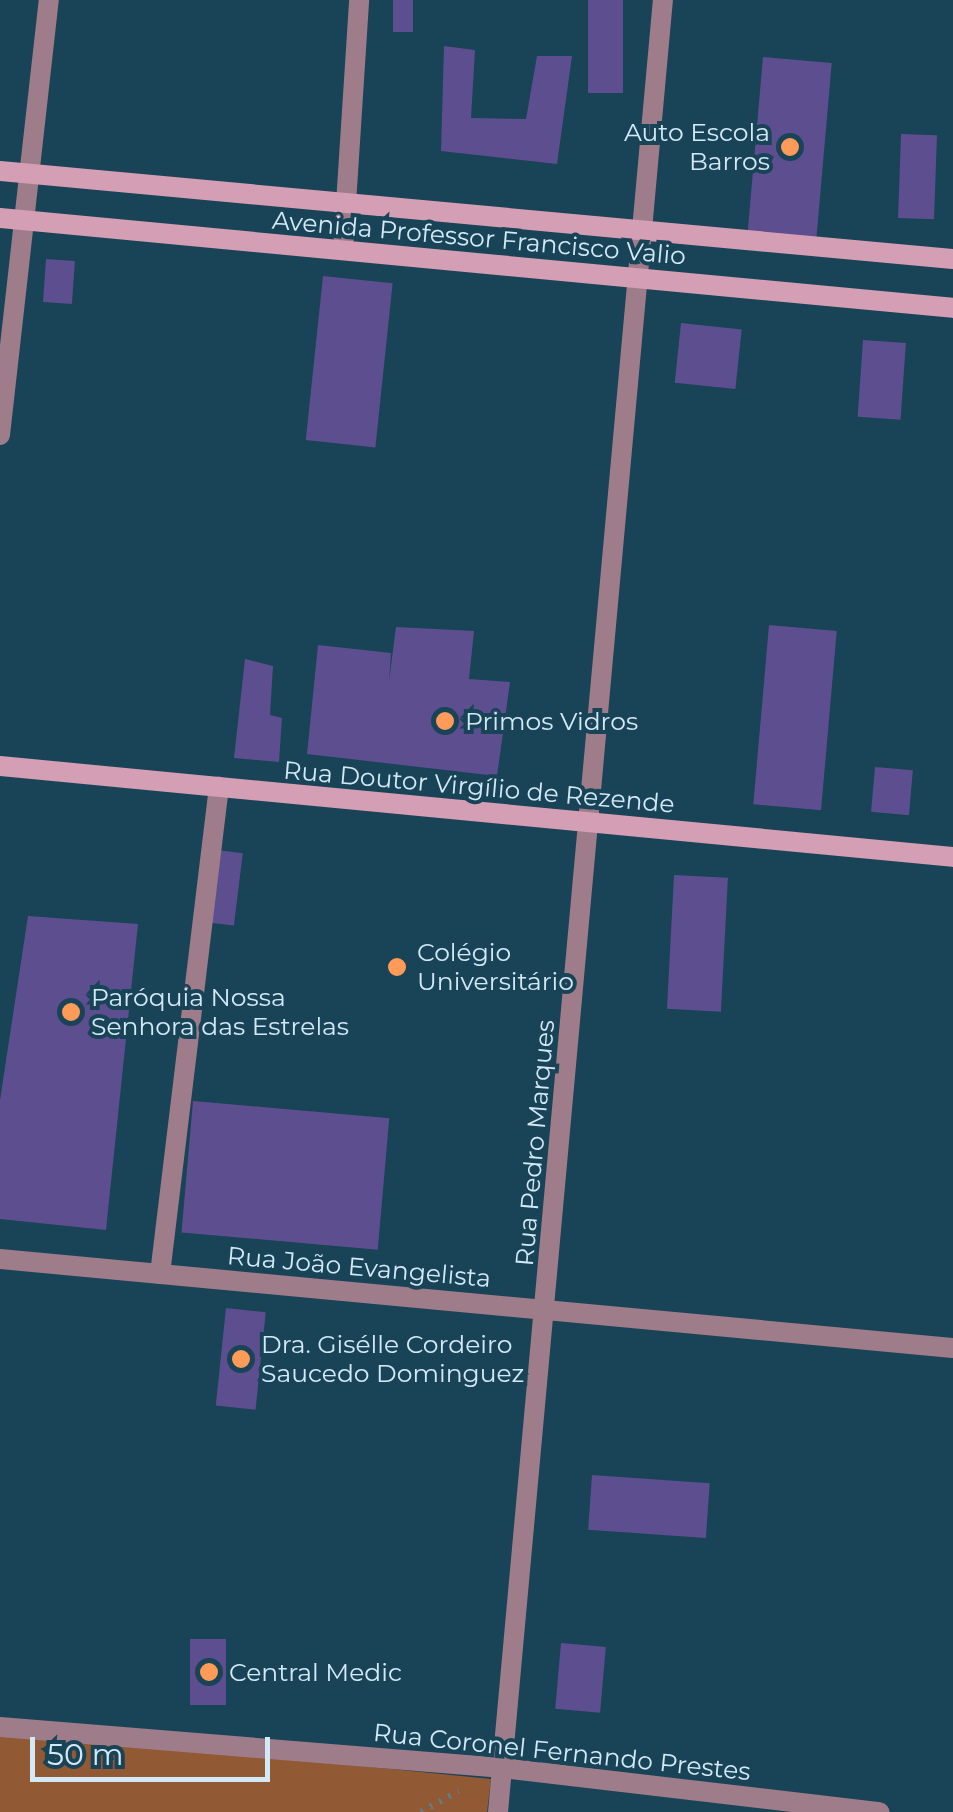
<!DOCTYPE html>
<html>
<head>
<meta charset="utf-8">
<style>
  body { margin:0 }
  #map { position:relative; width:953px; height:1812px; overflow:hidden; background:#194357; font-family:Montserrat,sans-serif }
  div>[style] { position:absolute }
  .green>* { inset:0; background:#915934 }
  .building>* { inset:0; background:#5d4e90; transform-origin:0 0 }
  .path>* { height:6px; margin-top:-3px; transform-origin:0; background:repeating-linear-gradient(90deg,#5b7e8f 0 2.5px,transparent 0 10.5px) }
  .street>* { height:20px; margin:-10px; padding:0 10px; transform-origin:10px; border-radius:10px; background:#9e7c8a }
  .secondary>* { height:20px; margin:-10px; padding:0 10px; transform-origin:10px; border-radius:10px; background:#d49eb4 }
  .dots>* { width:28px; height:28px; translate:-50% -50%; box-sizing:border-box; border:5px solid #194357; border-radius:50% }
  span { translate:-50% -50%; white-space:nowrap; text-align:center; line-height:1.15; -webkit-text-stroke:8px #194357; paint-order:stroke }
  .poi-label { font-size:25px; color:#d3e9f6 }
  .right { translate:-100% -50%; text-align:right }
  .left { translate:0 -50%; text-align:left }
  .street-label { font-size:25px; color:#d3e9f6 }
  .scale { position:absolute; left:30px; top:1737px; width:240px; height:45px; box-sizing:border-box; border:5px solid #d3e9f6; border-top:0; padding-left:12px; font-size:30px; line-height:35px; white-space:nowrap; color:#d3e9f6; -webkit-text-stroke:8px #194357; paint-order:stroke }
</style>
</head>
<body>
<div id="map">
  <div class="green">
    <div style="clip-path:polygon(0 1730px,491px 1779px,487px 1812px,0 1812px)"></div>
  </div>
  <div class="building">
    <div style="left:393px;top:0;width:20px;height:32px"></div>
    <div style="left:588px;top:0;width:35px;height:93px"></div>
    <div style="clip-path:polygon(444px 46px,475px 50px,471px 118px,526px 119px,537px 56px,572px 56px,557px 164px,441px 151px)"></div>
    <div style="left:763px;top:57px;width:69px;height:175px;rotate:5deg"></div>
    <div style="left:901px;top:134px;width:36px;height:84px;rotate:2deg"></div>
    <div style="left:46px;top:259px;width:29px;height:43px;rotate:4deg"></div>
    <div style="left:323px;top:276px;width:70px;height:165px;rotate:6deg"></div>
    <div style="left:681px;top:323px;width:61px;height:60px;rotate:6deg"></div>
    <div style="left:863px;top:340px;width:43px;height:77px;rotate:4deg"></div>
    <div style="left:769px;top:625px;width:68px;height:180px;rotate:5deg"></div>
    <div style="clip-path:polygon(396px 627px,474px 631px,469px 679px,510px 682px,497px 776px,307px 754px,318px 645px,391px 653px,389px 681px)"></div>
    <div style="clip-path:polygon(245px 659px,273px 666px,270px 715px,282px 718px,279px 762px,234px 758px)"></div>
    <div style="left:875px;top:767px;width:38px;height:45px;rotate:5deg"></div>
    <div style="left:217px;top:850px;width:26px;height:73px;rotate:7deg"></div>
    <div style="left:674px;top:875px;width:54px;height:134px;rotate:3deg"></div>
    <div style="clip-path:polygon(28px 916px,138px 924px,106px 1230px,0 1219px,0 1100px)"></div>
    <div style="left:193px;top:1101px;width:197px;height:132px;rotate:5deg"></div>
    <div style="left:226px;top:1308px;width:40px;height:98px;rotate:6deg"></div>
    <div style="left:592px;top:1475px;width:118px;height:55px;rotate:4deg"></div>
    <div style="left:190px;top:1639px;width:36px;height:66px"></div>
    <div style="left:561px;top:1643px;width:45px;height:66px;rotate:5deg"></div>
  </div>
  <div class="path">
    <div style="left:421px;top:1812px;width:43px;rotate:-28.9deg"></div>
  </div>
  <div class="street">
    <div style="left:343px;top:250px;width:251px;rotate:-86.3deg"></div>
    <div style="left:0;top:435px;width:438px;rotate:-83.6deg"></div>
    <div style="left:0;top:1259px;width:957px;rotate:5.34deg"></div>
    <div style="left:160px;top:1274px;width:491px;rotate:-83.1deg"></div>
    <div style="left:0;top:1727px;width:505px;rotate:4.66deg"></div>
    <div style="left:503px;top:1768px;width:379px;rotate:6.7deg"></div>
    <div style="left:498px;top:1812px;width:1819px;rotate:-84.8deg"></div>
  </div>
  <div class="secondary">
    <div style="left:0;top:171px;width:957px;rotate:5.28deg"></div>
    <div style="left:0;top:218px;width:957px;rotate:5.39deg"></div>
    <div style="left:0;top:766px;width:957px;rotate:5.45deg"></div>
  </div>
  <div class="dots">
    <div style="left:790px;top:147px;background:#fe9b59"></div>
    <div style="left:445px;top:721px;background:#fe9b59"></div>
    <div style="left:397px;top:967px;background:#fe9b59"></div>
    <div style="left:71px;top:1012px;background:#fe9b59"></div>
    <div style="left:241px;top:1359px;background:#fe9b59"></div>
    <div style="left:209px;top:1672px;background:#fe9b59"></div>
  </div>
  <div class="poi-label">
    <span class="right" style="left:770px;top:147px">Auto Escola<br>Barros</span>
    <span class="left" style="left:465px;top:721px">Primos Vidros</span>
    <span class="left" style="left:417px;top:967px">Colégio<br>Universitário</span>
    <span class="left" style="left:91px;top:1012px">Paróquia Nossa<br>Senhora das Estrelas</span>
    <span class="left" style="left:261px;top:1359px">Dra. Gisélle Cordeiro<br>Saucedo Dominguez</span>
    <span class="left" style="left:229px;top:1672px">Central Medic</span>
  </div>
  <div class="street-label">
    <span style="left:479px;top:238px;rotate:5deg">Avenida Professor Francisco Valio</span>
    <span style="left:479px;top:787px;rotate:5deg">Rua Doutor Virgílio de Rezende</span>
    <span style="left:535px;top:1143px;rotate:-85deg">Rua Pedro Marques</span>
    <span style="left:359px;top:1267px;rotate:5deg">Rua João Evangelista</span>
    <span style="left:562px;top:1752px;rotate:6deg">Rua Coronel Fernando Prestes</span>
  </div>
  <div class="scale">50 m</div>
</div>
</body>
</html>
